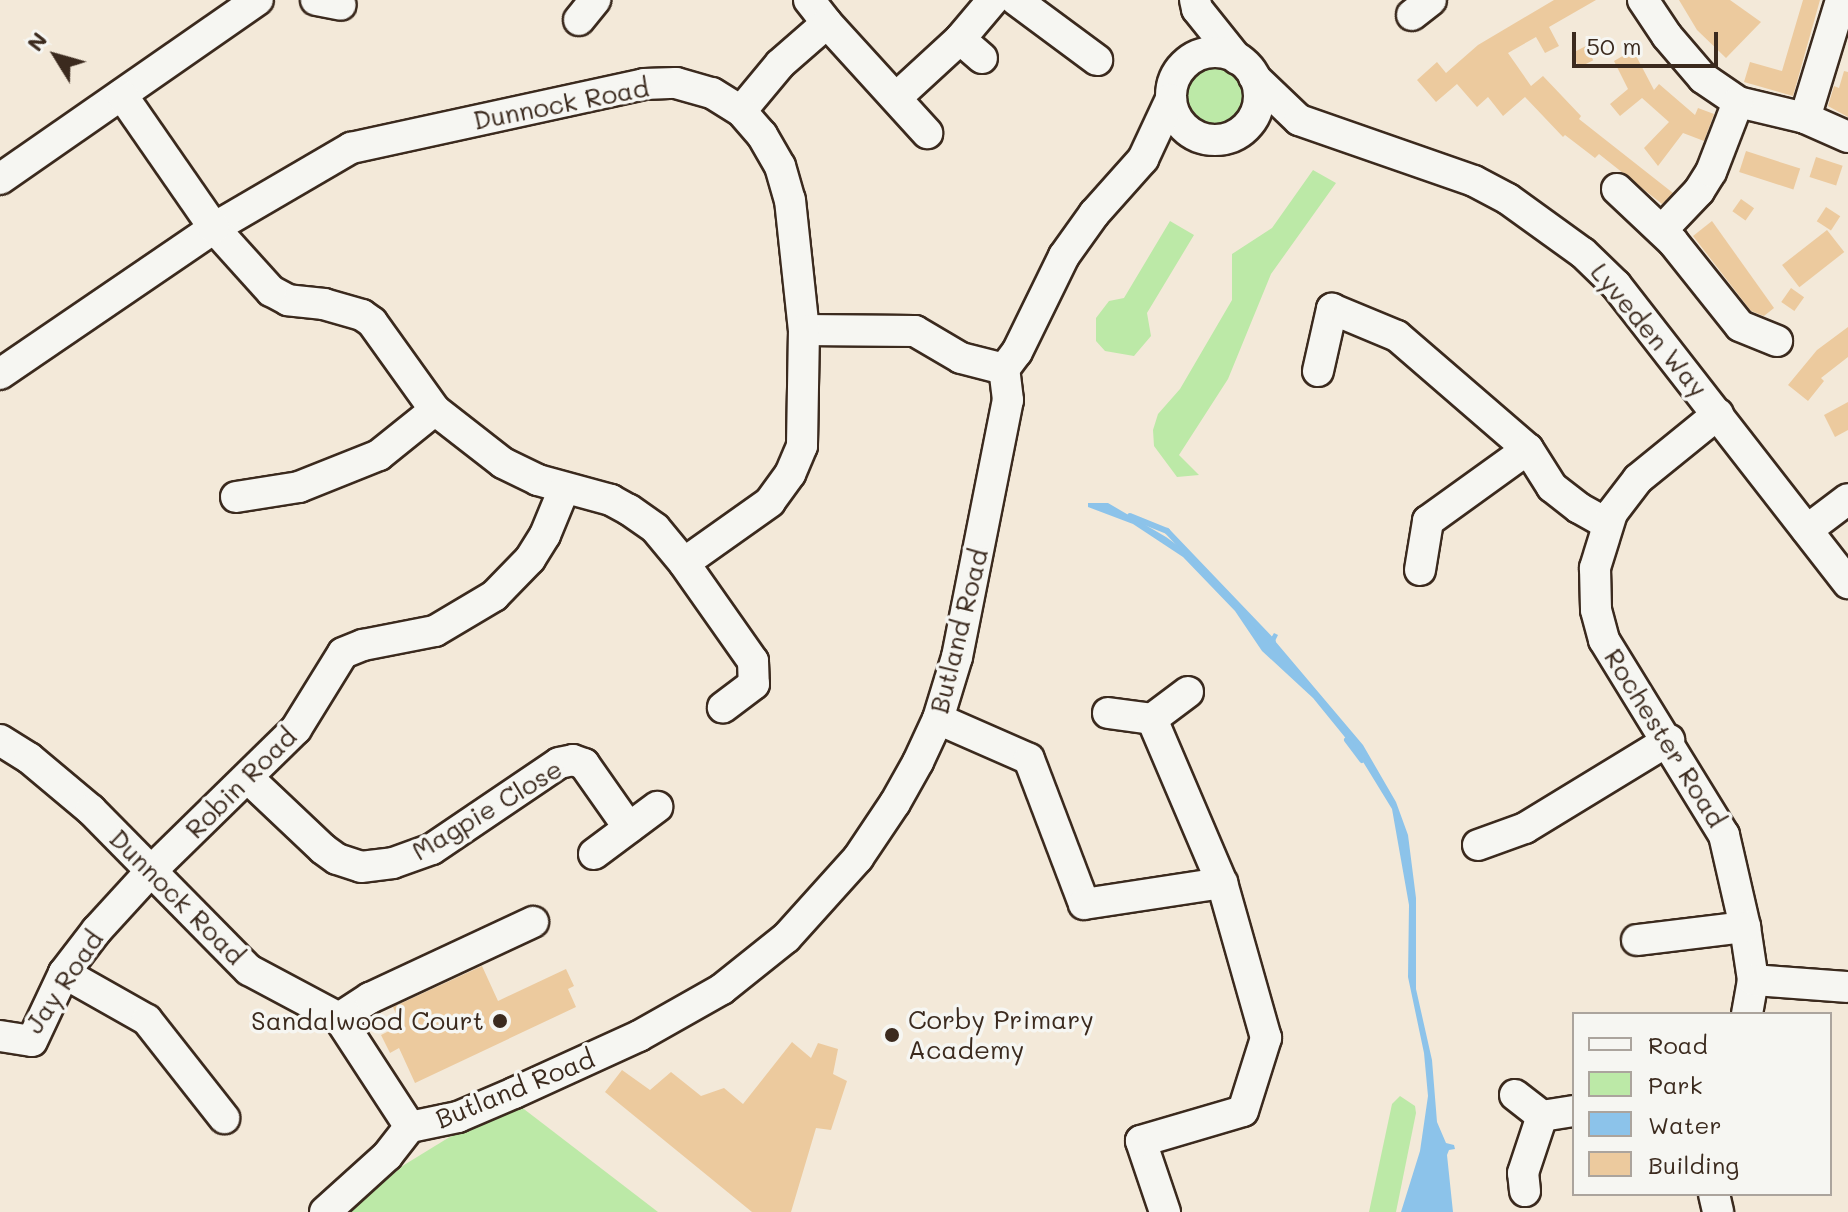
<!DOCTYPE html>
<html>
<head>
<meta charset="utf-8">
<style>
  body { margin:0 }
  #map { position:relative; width:1848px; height:1212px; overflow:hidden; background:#f3e9d9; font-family:Mali,sans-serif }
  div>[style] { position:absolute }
  .green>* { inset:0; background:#bce9a7 }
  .round { border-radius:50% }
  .water>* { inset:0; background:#8cc3ea }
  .stream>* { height:6px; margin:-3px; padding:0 3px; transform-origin:3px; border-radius:3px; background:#8cc3ea }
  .building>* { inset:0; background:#ecca9e; transform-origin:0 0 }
  .roads { filter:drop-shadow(2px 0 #3b2a1e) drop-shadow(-2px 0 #3b2a1e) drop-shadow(0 2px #3b2a1e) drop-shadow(0 -2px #3b2a1e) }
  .minor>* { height:30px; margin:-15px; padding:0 15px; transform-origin:15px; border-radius:15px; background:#f6f6f2 }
  .minor>.ring { margin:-15px; padding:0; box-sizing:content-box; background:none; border:30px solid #f6f6f2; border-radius:50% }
  .dots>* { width:22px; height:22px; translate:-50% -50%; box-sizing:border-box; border:4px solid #f6f6f2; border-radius:50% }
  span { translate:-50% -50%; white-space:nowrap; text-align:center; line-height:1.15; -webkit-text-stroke:7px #f6f6f2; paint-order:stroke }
  .street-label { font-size:26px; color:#3b2a1e }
  .poi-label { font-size:26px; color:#3b2a1e }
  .left { translate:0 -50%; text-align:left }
  .right { translate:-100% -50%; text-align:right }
  .legend { position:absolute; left:1572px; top:1012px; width:260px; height:184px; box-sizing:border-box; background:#f6f6f2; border:2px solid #aba49d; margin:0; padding:10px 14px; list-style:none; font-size:24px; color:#3b2a1e }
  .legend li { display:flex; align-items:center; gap:16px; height:40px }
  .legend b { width:40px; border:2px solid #aba49d }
  .north { position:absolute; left:16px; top:16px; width:80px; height:80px; -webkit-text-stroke:6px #f6f6f2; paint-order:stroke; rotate:307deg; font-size:22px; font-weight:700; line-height:32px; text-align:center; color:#3b2a1e }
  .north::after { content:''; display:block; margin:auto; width:28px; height:36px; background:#3b2a1e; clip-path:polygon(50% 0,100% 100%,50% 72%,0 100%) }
  .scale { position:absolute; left:1572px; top:32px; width:146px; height:36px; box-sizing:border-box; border:4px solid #3b2a1e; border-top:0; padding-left:10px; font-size:24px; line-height:28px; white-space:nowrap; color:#3b2a1e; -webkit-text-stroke:6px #f6f6f2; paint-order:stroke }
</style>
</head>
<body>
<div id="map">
  <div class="green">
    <div class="round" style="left:1183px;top:64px;width:62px;height:62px"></div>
    <div style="clip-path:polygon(1313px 170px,1336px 183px,1271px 274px,1228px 379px,1179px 455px,1199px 475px,1177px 477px,1154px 446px,1153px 430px,1158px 414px,1180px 389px,1232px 300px,1232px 254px,1272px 228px)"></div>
    <div style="clip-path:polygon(1170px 221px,1194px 235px,1147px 313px,1151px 336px,1134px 356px,1105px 351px,1096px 341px,1096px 318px,1109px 301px,1124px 298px)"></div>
    <div style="clip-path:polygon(1400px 1096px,1415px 1106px,1416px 1113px,1396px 1212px,1369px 1212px,1392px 1104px)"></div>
    <div style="clip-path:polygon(520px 1106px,658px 1212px,348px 1212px,404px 1165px,448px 1138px)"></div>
  </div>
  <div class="water">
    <div style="clip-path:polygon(1088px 503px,1108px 503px,1166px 537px,1184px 550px,1263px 633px,1271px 638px,1274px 633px,1278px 635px,1275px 641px,1363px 745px,1396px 802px,1408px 835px,1416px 898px,1416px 989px,1432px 1060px,1437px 1122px,1446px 1143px,1454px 1145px,1455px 1149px,1449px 1150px,1447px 1155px,1453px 1212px,1401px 1212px,1420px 1151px,1428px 1096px,1424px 1053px,1408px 977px,1409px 905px,1392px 809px,1357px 752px,1313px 698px,1262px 651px,1235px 611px,1183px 557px,1133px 524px,1088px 507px)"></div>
  </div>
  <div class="stream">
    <div style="left:1130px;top:516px;width:40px;rotate:22deg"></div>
    <div style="left:1167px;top:531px;width:153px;rotate:46.3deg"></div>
    <div style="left:1347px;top:740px;width:25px;rotate:53deg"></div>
  </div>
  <div class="building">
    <div style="clip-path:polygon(1554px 0,1596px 0,1549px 27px,1559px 46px,1545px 53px,1536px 37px,1508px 53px,1531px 86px,1543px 76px,1581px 116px,1579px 119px,1673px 193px,1662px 204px,1599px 154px,1595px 158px,1565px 135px,1563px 137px,1525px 97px,1503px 116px,1488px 97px,1477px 107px,1457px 84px,1436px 102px,1417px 80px,1437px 62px,1446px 73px,1478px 45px)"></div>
    <div style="clip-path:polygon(1679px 0,1730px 0,1761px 22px,1726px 58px,1697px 30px)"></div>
    <div style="clip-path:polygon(1803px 0,1820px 0,1793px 96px,1744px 82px,1750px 62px,1782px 71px)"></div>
    <div style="left:1586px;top:46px;width:16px;height:16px;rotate:63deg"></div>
    <div style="clip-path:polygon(1633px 50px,1654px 90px,1659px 84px,1695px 115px,1698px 108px,1714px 114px,1704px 141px,1683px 133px,1658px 166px,1644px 148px,1669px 122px,1642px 98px,1620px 116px,1610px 104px,1628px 89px,1614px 61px)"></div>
    <div style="clip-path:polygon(1844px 71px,1848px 72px,1848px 117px,1828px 106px,1834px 86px,1839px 88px)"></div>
    <div style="left:1746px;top:151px;width:57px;height:22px;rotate:18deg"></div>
    <div style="left:1816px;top:157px;width:28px;height:21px;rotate:18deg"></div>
    <div style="left:1741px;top:199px;width:16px;height:15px;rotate:35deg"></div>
    <div style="left:1826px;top:207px;width:17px;height:17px;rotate:33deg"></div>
    <div style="clip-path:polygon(1712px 221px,1774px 308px,1764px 316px,1751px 311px,1693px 236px)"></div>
    <div style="left:1827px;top:230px;width:28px;height:57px;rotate:52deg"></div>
    <div style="left:1791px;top:288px;width:16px;height:17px;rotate:35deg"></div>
    <div style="clip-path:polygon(1848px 327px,1848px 357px,1821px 378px,1824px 381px,1808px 401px,1788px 385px,1817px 350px)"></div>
    <div style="clip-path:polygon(1848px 402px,1848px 430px,1835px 437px,1824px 415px)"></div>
    <div style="clip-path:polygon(482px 966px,498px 1001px,566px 969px,574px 986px,568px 989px,576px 1007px,415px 1083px,399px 1048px,390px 1053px,381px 1035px,401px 1025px,393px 1007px)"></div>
    <div style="clip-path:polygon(792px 1042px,811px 1058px,818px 1043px,838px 1049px,833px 1074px,847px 1081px,831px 1130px,816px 1128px,791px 1212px,752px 1212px,605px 1092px,622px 1070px,650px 1090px,671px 1072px,701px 1096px,724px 1088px,743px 1104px)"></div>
  </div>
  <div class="roads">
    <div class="minor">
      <div style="left:316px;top:0;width:25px;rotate:11deg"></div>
      <div style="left:809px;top:0;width:29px;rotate:52deg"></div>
      <div style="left:1016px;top:0;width:101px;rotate:36.5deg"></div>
      <div style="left:1195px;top:0;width:9px;rotate:77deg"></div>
      <div style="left:1197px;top:9px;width:64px;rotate:51.3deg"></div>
      <div style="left:1643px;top:0;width:43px;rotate:56.3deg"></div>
      <div style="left:1667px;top:36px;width:55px;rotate:49.4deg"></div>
      <div style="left:1703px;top:78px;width:42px;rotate:34.4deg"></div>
      <div style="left:1738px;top:102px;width:69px;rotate:13.4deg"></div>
      <div style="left:1805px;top:118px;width:47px;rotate:23.8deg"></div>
      <div style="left:1412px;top:15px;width:24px;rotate:-38deg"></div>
      <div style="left:579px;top:20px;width:26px;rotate:-51deg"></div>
      <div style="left:960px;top:39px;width:29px;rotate:41deg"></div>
      <div class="ring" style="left:1171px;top:52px;width:58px;height:58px"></div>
      <div style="left:1254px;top:77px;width:62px;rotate:43.7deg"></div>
      <div style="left:1299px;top:120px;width:185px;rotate:19.2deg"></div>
      <div style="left:1474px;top:181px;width:38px;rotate:28deg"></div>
      <div style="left:1508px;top:199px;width:92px;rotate:35.8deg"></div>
      <div style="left:1583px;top:253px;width:46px;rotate:44.1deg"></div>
      <div style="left:1616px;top:285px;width:378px;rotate:52.1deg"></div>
      <div style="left:897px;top:97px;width:86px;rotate:-42.6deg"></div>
      <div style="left:960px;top:39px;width:51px;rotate:-49.8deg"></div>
      <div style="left:741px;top:111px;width:61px;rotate:-50.3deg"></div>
      <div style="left:780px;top:64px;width:62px;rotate:-41.1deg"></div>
      <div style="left:827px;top:23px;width:149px;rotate:47.7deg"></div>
      <div style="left:1805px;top:118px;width:123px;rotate:-73deg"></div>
      <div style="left:0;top:179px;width:314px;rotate:-34.8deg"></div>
      <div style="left:1617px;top:189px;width:77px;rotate:43.4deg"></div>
      <div style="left:1673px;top:242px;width:107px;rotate:51.4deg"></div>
      <div style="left:1740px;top:326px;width:40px;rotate:22deg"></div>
      <div style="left:1662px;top:230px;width:54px;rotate:-46.5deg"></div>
      <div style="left:1699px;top:191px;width:22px;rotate:-58deg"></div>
      <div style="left:1711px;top:172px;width:75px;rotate:-68.9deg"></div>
      <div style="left:804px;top:330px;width:111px;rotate:0.5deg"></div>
      <div style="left:915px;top:331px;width:53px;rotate:30.4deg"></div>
      <div style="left:961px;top:358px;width:44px;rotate:14.3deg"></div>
      <div style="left:1318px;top:371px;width:64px;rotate:-77.3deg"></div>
      <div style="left:1332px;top:309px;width:70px;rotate:22.6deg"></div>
      <div style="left:1397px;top:336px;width:173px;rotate:40.8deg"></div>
      <div style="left:1528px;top:449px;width:45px;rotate:57.7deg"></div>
      <div style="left:1552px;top:487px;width:34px;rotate:38deg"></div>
      <div style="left:1579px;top:508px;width:31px;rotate:29deg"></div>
      <div style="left:0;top:374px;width:259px;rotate:-34.3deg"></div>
      <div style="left:214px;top:228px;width:159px;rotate:-30.3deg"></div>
      <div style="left:351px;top:148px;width:300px;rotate:-12.3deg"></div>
      <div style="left:644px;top:84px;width:32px;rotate:-2deg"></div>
      <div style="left:676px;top:83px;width:37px;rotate:16deg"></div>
      <div style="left:712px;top:93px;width:34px;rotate:32deg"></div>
      <div style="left:741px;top:111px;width:32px;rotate:49deg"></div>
      <div style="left:762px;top:135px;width:36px;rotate:60deg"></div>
      <div style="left:780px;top:166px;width:35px;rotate:74deg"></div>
      <div style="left:790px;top:200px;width:131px;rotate:83.9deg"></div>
      <div style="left:804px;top:330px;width:116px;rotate:91deg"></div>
      <div style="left:802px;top:446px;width:30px;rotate:113deg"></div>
      <div style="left:790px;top:474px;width:34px;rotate:126deg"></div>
      <div style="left:770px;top:502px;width:105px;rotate:144.7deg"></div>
      <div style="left:684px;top:563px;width:45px;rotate:-129.6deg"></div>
      <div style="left:655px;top:528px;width:32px;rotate:-145deg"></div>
      <div style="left:629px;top:510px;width:21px;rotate:-151deg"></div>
      <div style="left:611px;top:500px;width:76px;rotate:-164.7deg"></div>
      <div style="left:538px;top:480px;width:39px;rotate:-154deg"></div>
      <div style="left:503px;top:463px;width:86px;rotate:-142.1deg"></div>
      <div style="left:435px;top:410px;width:108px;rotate:-125.6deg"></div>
      <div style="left:372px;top:322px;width:12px;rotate:-145deg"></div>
      <div style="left:362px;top:315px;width:40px;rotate:-164deg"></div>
      <div style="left:324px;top:304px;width:36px;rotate:-174deg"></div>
      <div style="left:288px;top:300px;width:19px;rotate:-152deg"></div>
      <div style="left:271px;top:291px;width:85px;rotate:-132.1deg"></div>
      <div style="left:214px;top:228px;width:162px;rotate:-124.7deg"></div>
      <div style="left:1718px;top:414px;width:103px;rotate:140.9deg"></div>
      <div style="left:1638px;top:479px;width:43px;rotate:127.4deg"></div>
      <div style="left:1612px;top:513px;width:58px;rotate:107.2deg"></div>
      <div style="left:1595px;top:568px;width:42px;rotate:88.6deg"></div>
      <div style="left:1596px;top:610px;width:31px;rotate:75deg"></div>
      <div style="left:1604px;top:640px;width:229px;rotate:58.4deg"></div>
      <div style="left:1724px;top:835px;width:94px;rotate:77.1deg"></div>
      <div style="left:1745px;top:927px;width:54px;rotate:81.4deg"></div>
      <div style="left:1753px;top:980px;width:35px;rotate:100deg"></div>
      <div style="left:236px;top:497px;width:64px;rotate:-9deg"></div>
      <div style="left:299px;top:487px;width:86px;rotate:-21.8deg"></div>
      <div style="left:379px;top:455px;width:72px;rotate:-38.8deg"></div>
      <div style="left:1807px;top:530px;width:51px;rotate:-37.1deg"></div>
      <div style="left:684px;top:563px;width:120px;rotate:54.9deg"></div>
      <div style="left:753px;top:661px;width:23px;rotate:88deg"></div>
      <div style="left:754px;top:684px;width:39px;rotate:143deg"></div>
      <div style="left:1420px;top:570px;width:50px;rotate:-80.7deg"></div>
      <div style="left:1428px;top:521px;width:123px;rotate:-35.8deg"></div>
      <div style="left:1108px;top:713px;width:44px;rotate:7.8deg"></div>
      <div style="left:938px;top:719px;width:99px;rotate:23.7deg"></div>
      <div style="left:1029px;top:759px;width:155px;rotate:69.2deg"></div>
      <div style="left:1084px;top:904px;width:140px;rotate:-8.7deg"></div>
      <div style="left:0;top:740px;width:34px;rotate:32deg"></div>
      <div style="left:29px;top:758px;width:81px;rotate:40deg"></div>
      <div style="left:91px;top:810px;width:225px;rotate:45.4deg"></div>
      <div style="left:249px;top:970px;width:102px;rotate:28.1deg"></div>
      <div style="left:339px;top:1018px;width:130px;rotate:56.9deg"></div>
      <div style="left:248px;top:778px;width:103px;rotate:43.4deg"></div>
      <div style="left:323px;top:849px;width:17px;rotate:36deg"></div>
      <div style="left:337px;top:859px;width:25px;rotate:18deg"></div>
      <div style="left:361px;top:867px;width:32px;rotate:-7deg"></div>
      <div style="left:393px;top:863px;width:41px;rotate:-19.7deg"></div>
      <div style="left:432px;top:849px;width:153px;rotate:-34.1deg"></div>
      <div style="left:559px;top:763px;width:14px;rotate:-12deg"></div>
      <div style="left:573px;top:760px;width:12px;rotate:20deg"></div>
      <div style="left:584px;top:764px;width:78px;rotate:54.9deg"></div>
      <div style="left:1478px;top:845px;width:50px;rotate:-19.9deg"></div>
      <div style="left:1525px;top:828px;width:169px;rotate:-31.4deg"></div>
      <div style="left:594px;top:854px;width:79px;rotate:-36.7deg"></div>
      <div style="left:1637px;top:940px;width:109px;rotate:-6.9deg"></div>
      <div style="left:64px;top:973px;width:95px;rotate:29.5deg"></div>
      <div style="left:147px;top:1020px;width:125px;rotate:51.8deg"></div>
      <div style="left:1753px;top:980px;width:95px;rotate:4.2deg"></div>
      <div style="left:339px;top:1018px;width:37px;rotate:-33deg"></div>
      <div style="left:370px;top:998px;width:180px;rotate:-25deg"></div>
      <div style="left:0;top:1036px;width:32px;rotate:9deg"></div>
      <div style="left:32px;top:1041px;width:75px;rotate:-64.8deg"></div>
      <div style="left:64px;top:973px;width:54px;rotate:-52.5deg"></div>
      <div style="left:97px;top:930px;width:81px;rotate:-47.5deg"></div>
      <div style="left:152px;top:870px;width:202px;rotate:-44.4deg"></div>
      <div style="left:296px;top:729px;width:89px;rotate:-58.3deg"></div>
      <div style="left:343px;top:653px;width:22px;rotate:-22deg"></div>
      <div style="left:363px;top:645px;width:73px;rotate:-11deg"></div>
      <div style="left:435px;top:631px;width:69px;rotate:-30.7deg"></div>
      <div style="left:494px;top:596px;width:52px;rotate:-45.8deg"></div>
      <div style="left:530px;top:559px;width:28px;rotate:-58deg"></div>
      <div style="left:545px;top:535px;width:50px;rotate:-67.6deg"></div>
      <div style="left:1515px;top:1095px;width:34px;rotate:38deg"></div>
      <div style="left:1525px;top:1191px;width:18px;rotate:-96deg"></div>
      <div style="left:1523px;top:1173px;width:60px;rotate:-71.6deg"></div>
      <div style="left:1542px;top:1116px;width:32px;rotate:-9deg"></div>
      <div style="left:1714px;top:1194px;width:18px;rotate:77deg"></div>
      <div style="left:325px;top:1212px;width:84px;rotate:-42.1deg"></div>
      <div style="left:387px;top:1156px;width:37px;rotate:-52deg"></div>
      <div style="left:410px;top:1127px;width:49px;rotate:-11.8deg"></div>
      <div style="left:458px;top:1117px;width:61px;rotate:-23.2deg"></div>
      <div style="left:514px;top:1093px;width:137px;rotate:-24.5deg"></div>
      <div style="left:639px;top:1036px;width:95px;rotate:-29.5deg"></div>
      <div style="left:722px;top:989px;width:82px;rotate:-38.6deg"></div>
      <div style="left:786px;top:938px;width:108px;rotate:-48deg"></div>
      <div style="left:858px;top:858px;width:66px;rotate:-56.1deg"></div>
      <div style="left:895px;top:803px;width:47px;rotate:-60.7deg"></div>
      <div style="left:918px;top:762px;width:47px;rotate:-65.1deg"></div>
      <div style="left:938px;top:719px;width:65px;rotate:-73deg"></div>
      <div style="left:957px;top:657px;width:262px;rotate:-78.8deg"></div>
      <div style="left:1008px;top:400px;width:31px;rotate:-97deg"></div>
      <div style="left:1004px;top:369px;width:21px;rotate:-53deg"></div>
      <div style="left:1017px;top:352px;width:107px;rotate:-63.9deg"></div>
      <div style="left:1064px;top:256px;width:52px;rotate:-54.5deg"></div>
      <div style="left:1094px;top:214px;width:74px;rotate:-48.3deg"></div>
      <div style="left:1143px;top:159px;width:66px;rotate:-65deg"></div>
      <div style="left:1165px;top:1212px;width:75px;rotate:-108.7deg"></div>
      <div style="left:1141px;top:1141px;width:106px;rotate:-16.4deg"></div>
      <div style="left:1243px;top:1111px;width:77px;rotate:-72.5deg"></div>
      <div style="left:1266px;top:1038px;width:161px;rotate:-105.8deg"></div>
      <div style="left:1222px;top:883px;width:178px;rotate:-113.1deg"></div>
      <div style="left:1152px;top:719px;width:45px;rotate:-36.9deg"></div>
    </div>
  </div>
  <div class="dots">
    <div style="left:500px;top:1021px;background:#3b2a1e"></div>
    <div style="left:892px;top:1035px;background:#3b2a1e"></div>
  </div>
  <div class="street-label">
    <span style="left:561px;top:104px;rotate:-11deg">Dunnock Road</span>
    <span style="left:1649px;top:330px;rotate:50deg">Lyveden Way</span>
    <span style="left:959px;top:631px;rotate:-76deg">Butland Road</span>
    <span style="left:1665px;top:738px;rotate:58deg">Rochester Road</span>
    <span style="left:241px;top:783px;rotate:-45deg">Robin Road</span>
    <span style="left:487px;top:810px;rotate:-31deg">Magpie Close</span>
    <span style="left:177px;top:897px;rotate:45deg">Dunnock Road</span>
    <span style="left:64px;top:982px;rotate:-56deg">Jay Road</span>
    <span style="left:515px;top:1089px;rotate:-22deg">Butland Road</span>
  </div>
  <div class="poi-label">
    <span class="left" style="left:908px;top:1035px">Corby Primary<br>Academy</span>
    <span class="right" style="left:484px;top:1021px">Sandalwood Court</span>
  </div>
  <ul class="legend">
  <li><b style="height:10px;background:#f6f6f2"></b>Road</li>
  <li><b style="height:22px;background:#bce9a7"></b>Park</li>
  <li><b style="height:22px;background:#8cc3ea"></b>Water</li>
  <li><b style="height:22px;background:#ecca9e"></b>Building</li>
  </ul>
  <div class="north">N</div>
  <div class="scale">50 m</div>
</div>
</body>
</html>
